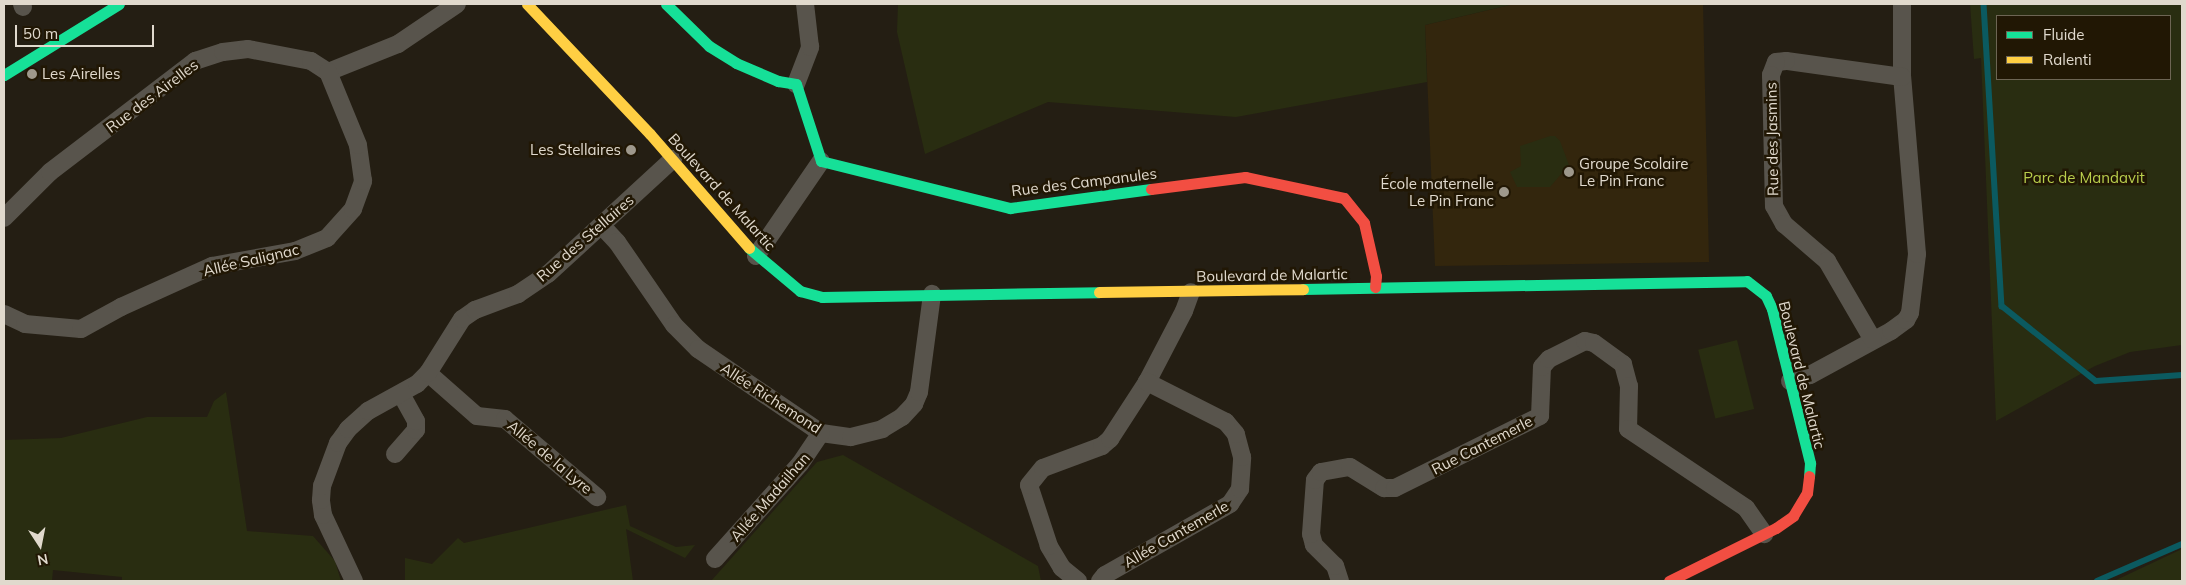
<!DOCTYPE html>
<html>
<head>
<meta charset="utf-8">
<style>
  body { margin:0 }
  #map { position:relative; width:2186px; height:585px; overflow:hidden; background:#241e13; font-family:Mulish,sans-serif }
  div>[style] { position:absolute }
  .built>* { inset:0; background:#33260d }
  .green>* { inset:0; background:#292d11; transform-origin:0 0 }
  .stream>* { height:5.5px; margin:-2.75px; padding:0 2.75px; transform-origin:2.75px; border-radius:2.75px; background:#0b5a60 }
  .street>* { height:18px; margin:-9px; padding:0 9px; transform-origin:9px; border-radius:9px; background:#58544c }
  .fast>* { height:11px; margin:-5.5px; padding:0 5.5px; transform-origin:5.5px; border-radius:5.5px; background:#16e098 }
  .slow>* { height:11px; margin:-5.5px; padding:0 5.5px; transform-origin:5.5px; border-radius:5.5px; background:#ffcf43 }
  .jam>* { height:11px; margin:-5.5px; padding:0 5.5px; transform-origin:5.5px; border-radius:5.5px; background:#f24e42 }
  .dots>* { width:14px; height:14px; translate:-50% -50%; box-sizing:border-box; border:2px solid #211704; border-radius:50% }
  span { translate:-50% -50%; white-space:nowrap; text-align:center; line-height:1.15; -webkit-text-stroke:5px #211704; paint-order:stroke }
  .poi-label { font-size:15px; color:#e0d9cd }
  .left { translate:0 -50%; text-align:left }
  .right { translate:-100% -50%; text-align:right }
  .street-label { font-size:15px; color:#e0d9cd }
  .park-label { font-size:15px; color:#b8cd4c }
  .frame { position:absolute; inset:0; border:5px solid #e0d9cd; pointer-events:none }
  .legend { position:absolute; left:1996px; top:15px; width:175px; height:65px; box-sizing:border-box; background:#211704; border:1px solid #6d6554; margin:0; padding:6px 9px; list-style:none; font-size:15px; color:#e0d9cd }
  .legend li { display:flex; align-items:center; gap:10px; height:25px }
  .legend b { width:25px; border:1px solid #6d6554 }
  .north { position:absolute; left:15px; top:520px; width:50px; height:50px; -webkit-text-stroke:4px #211704; paint-order:stroke; rotate:169deg; font-size:14px; font-weight:700; line-height:20px; text-align:center; color:#e0d9cd }
  .north::after { content:''; display:block; margin:auto; width:18px; height:22px; background:#e0d9cd; clip-path:polygon(50% 0,100% 100%,50% 72%,0 100%) }
  .scale { position:absolute; left:15px; top:25px; width:139px; height:22px; box-sizing:border-box; border:2px solid #e0d9cd; border-top:0; padding-left:6px; font-size:15px; line-height:18px; white-space:nowrap; color:#e0d9cd; -webkit-text-stroke:4px #211704; paint-order:stroke }
</style>
</head>
<body>
<div id="map">
  <div class="built">
    <div style="clip-path:polygon(1514px 4px,1703px 4px,1709px 262px,1435px 266px,1425px 25px)"></div>
  </div>
  <div class="green">
    <div style="clip-path:polygon(898px 4px,1514px 4px,1425px 25px,1427px 82px,1236px 117px,1048px 102px,925px 154px,897px 32px)"></div>
    <div style="clip-path:polygon(evenodd,1970px 4px,2182px 4px,2182px 345px,2130px 352px,2095px 366px,1996px 421px,1981px 58px,1974px 59px,1970px 4px,1997px 16px,2170px 16px,2170px 79px,1997px 79px,1997px 16px)"></div>
    <div style="clip-path:polygon(1550px 136px,1555px 136px,1560px 141px,1569px 165px,1550px 187px,1517px 187px,1510px 172px,1521px 166px,1520px 146px)"></div>
    <div style="left:1737px;top:340px;width:71px;height:40px;rotate:76deg"></div>
    <div style="clip-path:polygon(226px 392px,247px 531px,313px 536px,335px 561px,341px 581px,122px 581px,122px 577px,53px 570px,52px 581px,4px 581px,4px 440px,61px 438px,147px 417px,207px 417px,214px 401px)"></div>
    <div style="clip-path:polygon(843px 455px,1038px 566px,1041px 581px,711px 581px,817px 462px)"></div>
    <div style="clip-path:polygon(626px 505px,630px 526px,676px 547px,695px 545px,685px 558px,626px 529px,633px 581px,405px 581px,405px 558px,432px 564px,458px 538px,464px 543px)"></div>
    <div style="clip-path:polygon(2182px 549px,2182px 581px,2114px 581px)"></div>
  </div>
  <div class="stream">
    <div style="left:1984px;top:4px;width:303px;rotate:86.6deg"></div>
    <div style="left:2002px;top:306px;width:120px;rotate:38.6deg"></div>
    <div style="left:2096px;top:381px;width:86px;rotate:-4deg"></div>
    <div style="left:2097px;top:581px;width:93px;rotate:-23.5deg"></div>
  </div>
  <div class="street">
    <div style="left:22px;top:4px;width:3px;rotate:72deg"></div>
    <div style="left:328px;top:72px;width:75px;rotate:-21.8deg"></div>
    <div style="left:398px;top:44px;width:71px;rotate:-34.1deg"></div>
    <div style="left:1902px;top:77px;width:73px;rotate:-90deg"></div>
    <div style="left:796px;top:84px;width:40px;rotate:-69deg"></div>
    <div style="left:810px;top:47px;width:43px;rotate:-96.6deg"></div>
    <div style="left:4px;top:218px;width:65px;rotate:-45deg"></div>
    <div style="left:50px;top:172px;width:183px;rotate:-37.4deg"></div>
    <div style="left:195px;top:61px;width:29px;rotate:-18deg"></div>
    <div style="left:223px;top:52px;width:25px;rotate:-7deg"></div>
    <div style="left:248px;top:49px;width:64px;rotate:10.8deg"></div>
    <div style="left:311px;top:61px;width:20px;rotate:33deg"></div>
    <div style="left:602px;top:226px;width:22px;rotate:47deg"></div>
    <div style="left:617px;top:242px;width:101px;rotate:55.5deg"></div>
    <div style="left:674px;top:325px;width:34px;rotate:45deg"></div>
    <div style="left:698px;top:349px;width:149px;rotate:34.3deg"></div>
    <div style="left:821px;top:433px;width:30px;rotate:8deg"></div>
    <div style="left:851px;top:437px;width:32px;rotate:-14deg"></div>
    <div style="left:882px;top:429px;width:23px;rotate:-31deg"></div>
    <div style="left:902px;top:417px;width:18px;rotate:-47deg"></div>
    <div style="left:914px;top:404px;width:13px;rotate:-67deg"></div>
    <div style="left:919px;top:392px;width:99px;rotate:-82.4deg"></div>
    <div style="left:756px;top:256px;width:115px;rotate:-55.6deg"></div>
    <div style="left:4px;top:314px;width:23px;rotate:25deg"></div>
    <div style="left:25px;top:324px;width:56px;rotate:5.1deg"></div>
    <div style="left:81px;top:329px;width:46px;rotate:-28.8deg"></div>
    <div style="left:121px;top:307px;width:100px;rotate:-24.3deg"></div>
    <div style="left:212px;top:266px;width:84px;rotate:-10.2deg"></div>
    <div style="left:295px;top:251px;width:35px;rotate:-22deg"></div>
    <div style="left:327px;top:238px;width:39px;rotate:-48deg"></div>
    <div style="left:353px;top:209px;width:30px;rotate:-70deg"></div>
    <div style="left:363px;top:181px;width:36px;rotate:-98deg"></div>
    <div style="left:358px;top:145px;width:79px;rotate:-112.3deg"></div>
    <div style="left:428px;top:373px;width:65px;rotate:41.3deg"></div>
    <div style="left:477px;top:416px;width:28px;rotate:6deg"></div>
    <div style="left:505px;top:419px;width:121px;rotate:40.3deg"></div>
    <div style="left:1790px;top:381px;width:21px;rotate:-17deg"></div>
    <div style="left:1810px;top:375px;width:92px;rotate:-28.5deg"></div>
    <div style="left:1891px;top:331px;width:19px;rotate:-36deg"></div>
    <div style="left:1906px;top:320px;width:8px;rotate:-60deg"></div>
    <div style="left:1910px;top:313px;width:59px;rotate:-83.2deg"></div>
    <div style="left:1917px;top:254px;width:178px;rotate:-94.8deg"></div>
    <div style="left:1902px;top:77px;width:117px;rotate:-172.1deg"></div>
    <div style="left:1786px;top:61px;width:10px;rotate:174deg"></div>
    <div style="left:1776px;top:62px;width:14px;rotate:111deg"></div>
    <div style="left:1771px;top:75px;width:131px;rotate:88.7deg"></div>
    <div style="left:1774px;top:206px;width:21px;rotate:61deg"></div>
    <div style="left:1784px;top:224px;width:57px;rotate:40.7deg"></div>
    <div style="left:1827px;top:261px;width:91px;rotate:59.8deg"></div>
    <div style="left:395px;top:454px;width:32px;rotate:-49deg"></div>
    <div style="left:416px;top:430px;width:9px;rotate:-90deg"></div>
    <div style="left:416px;top:421px;width:31px;rotate:-119deg"></div>
    <div style="left:715px;top:559px;width:127px;rotate:-48.2deg"></div>
    <div style="left:800px;top:464px;width:37px;rotate:-56deg"></div>
    <div style="left:354px;top:581px;width:73px;rotate:-115.2deg"></div>
    <div style="left:323px;top:515px;width:15px;rotate:-98deg"></div>
    <div style="left:321px;top:500px;width:14px;rotate:-86deg"></div>
    <div style="left:322px;top:486px;width:46px;rotate:-69.6deg"></div>
    <div style="left:338px;top:443px;width:17px;rotate:-54deg"></div>
    <div style="left:348px;top:429px;width:27px;rotate:-42deg"></div>
    <div style="left:368px;top:411px;width:56px;rotate:-28.9deg"></div>
    <div style="left:417px;top:384px;width:16px;rotate:-45deg"></div>
    <div style="left:428px;top:373px;width:64px;rotate:-57.8deg"></div>
    <div style="left:462px;top:319px;width:16px;rotate:-35deg"></div>
    <div style="left:475px;top:310px;width:46px;rotate:-20.4deg"></div>
    <div style="left:518px;top:294px;width:36px;rotate:-34deg"></div>
    <div style="left:548px;top:274px;width:170px;rotate:-42.6deg"></div>
    <div style="left:1078px;top:581px;width:21px;rotate:-141deg"></div>
    <div style="left:1062px;top:568px;width:26px;rotate:-121deg"></div>
    <div style="left:1049px;top:546px;width:64px;rotate:-108.2deg"></div>
    <div style="left:1029px;top:485px;width:22px;rotate:-51deg"></div>
    <div style="left:1043px;top:468px;width:63px;rotate:-20.4deg"></div>
    <div style="left:1102px;top:446px;width:11px;rotate:-41deg"></div>
    <div style="left:1110px;top:439px;width:68px;rotate:-57deg"></div>
    <div style="left:1147px;top:382px;width:80px;rotate:-62.5deg"></div>
    <div style="left:1184px;top:311px;width:20px;rotate:-70deg"></div>
    <div style="left:1100px;top:581px;width:8px;rotate:-50deg"></div>
    <div style="left:1105px;top:575px;width:144px;rotate:-29.6deg"></div>
    <div style="left:1230px;top:504px;width:18px;rotate:-56deg"></div>
    <div style="left:1240px;top:489px;width:32px;rotate:-86deg"></div>
    <div style="left:1242px;top:457px;width:24px;rotate:-105deg"></div>
    <div style="left:1236px;top:434px;width:16px;rotate:-130deg"></div>
    <div style="left:1226px;top:422px;width:89px;rotate:-153.1deg"></div>
    <div style="left:1340px;top:581px;width:16px;rotate:-108deg"></div>
    <div style="left:1335px;top:566px;width:30px;rotate:-135deg"></div>
    <div style="left:1314px;top:545px;width:11px;rotate:-105deg"></div>
    <div style="left:1311px;top:534px;width:54px;rotate:-85.8deg"></div>
    <div style="left:1315px;top:480px;width:10px;rotate:-53deg"></div>
    <div style="left:1321px;top:472px;width:29px;rotate:-10deg"></div>
    <div style="left:1350px;top:467px;width:40px;rotate:32deg"></div>
    <div style="left:1384px;top:488px;width:11px"></div>
    <div style="left:1395px;top:488px;width:162px;rotate:-26.4deg"></div>
    <div style="left:1540px;top:416px;width:49px;rotate:-87.7deg"></div>
    <div style="left:1542px;top:367px;width:11px;rotate:-49deg"></div>
    <div style="left:1549px;top:359px;width:40px;rotate:-26.6deg"></div>
    <div style="left:1585px;top:341px;width:9px;rotate:13deg"></div>
    <div style="left:1594px;top:343px;width:36px;rotate:36deg"></div>
    <div style="left:1623px;top:364px;width:23px;rotate:75deg"></div>
    <div style="left:1629px;top:386px;width:43px;rotate:91.3deg"></div>
    <div style="left:1628px;top:429px;width:142px;rotate:33.8deg"></div>
    <div style="left:1746px;top:508px;width:32px;rotate:55deg"></div>
  </div>
  <div class="fast">
    <div style="left:666px;top:4px;width:60px;rotate:44.3deg"></div>
    <div style="left:709px;top:46px;width:32px;rotate:32deg"></div>
    <div style="left:736px;top:63px;width:46px;rotate:23.2deg"></div>
    <div style="left:778px;top:81px;width:18px;rotate:9deg"></div>
    <div style="left:796px;top:84px;width:81px;rotate:72deg"></div>
    <div style="left:821px;top:161px;width:195px;rotate:14deg"></div>
    <div style="left:1010px;top:208px;width:142px;rotate:-7.7deg"></div>
    <div style="left:4px;top:75px;width:135px;rotate:-31.7deg"></div>
    <div style="left:749px;top:248px;width:67px;rotate:40.1deg"></div>
    <div style="left:800px;top:291px;width:23px;rotate:15deg"></div>
    <div style="left:822px;top:297px;width:277px;rotate:-1deg"></div>
    <div style="left:1303px;top:289px;width:444px;rotate:-1deg"></div>
    <div style="left:1747px;top:281px;width:24px;rotate:38deg"></div>
    <div style="left:1766px;top:296px;width:14px;rotate:65deg"></div>
    <div style="left:1772px;top:309px;width:159px;rotate:76.1deg"></div>
    <div style="left:1810px;top:463px;width:13px;rotate:94deg"></div>
  </div>
  <div class="slow">
    <div style="left:527px;top:4px;width:179px;rotate:46.6deg"></div>
    <div style="left:650px;top:134px;width:151px;rotate:49deg"></div>
    <div style="left:1099px;top:292px;width:204px;rotate:-0.8deg"></div>
  </div>
  <div class="jam">
    <div style="left:1151px;top:189px;width:95px;rotate:-7.3deg"></div>
    <div style="left:1245px;top:177px;width:101px;rotate:12deg"></div>
    <div style="left:1344px;top:198px;width:32px;rotate:51deg"></div>
    <div style="left:1364px;top:223px;width:54px;rotate:77.2deg"></div>
    <div style="left:1376px;top:276px;width:11px;rotate:95deg"></div>
    <div style="left:1669px;top:581px;width:119px;rotate:-26.4deg"></div>
    <div style="left:1776px;top:528px;width:21px;rotate:-35deg"></div>
    <div style="left:1793px;top:516px;width:27px;rotate:-59deg"></div>
    <div style="left:1807px;top:493px;width:17px;rotate:-83deg"></div>
  </div>
  <div class="dots">
    <div style="left:32px;top:74px;background:#9e988c"></div>
    <div style="left:631px;top:150px;background:#9e988c"></div>
    <div style="left:1569px;top:172px;background:#9e988c"></div>
    <div style="left:1504px;top:192px;background:#9e988c"></div>
  </div>
  <div class="poi-label">
    <span class="left" style="left:42px;top:74px">Les Airelles</span>
    <span class="right" style="left:621px;top:150px">Les Stellaires</span>
    <span class="left" style="left:1579px;top:172px">Groupe Scolaire<br>Le Pin Franc</span>
    <span class="right" style="left:1494px;top:192px">École maternelle<br>Le Pin Franc</span>
  </div>
  <div class="street-label">
    <span style="left:152px;top:96px;rotate:-37deg">Rue des Airelles</span>
    <span style="left:1772px;top:139px;rotate:-91deg">Rue des Jasmins</span>
    <span style="left:1084px;top:182px;rotate:-7deg">Rue des Campanules</span>
    <span style="left:722px;top:192px;rotate:48deg">Boulevard de Malartic</span>
    <span style="left:585px;top:238px;rotate:-41deg">Rue des Stellaires</span>
    <span style="left:251px;top:260px;rotate:-13deg">Allée Salignac</span>
    <span style="left:1272px;top:275px;rotate:-1deg">Boulevard de Malartic</span>
    <span style="left:1802px;top:375px;rotate:76deg">Boulevard de Malartic</span>
    <span style="left:771px;top:398px;rotate:33deg">Allée Richemond</span>
    <span style="left:1482px;top:445px;rotate:-27deg">Rue Cantemerle</span>
    <span style="left:550px;top:457px;rotate:40deg">Allée de la Lyre</span>
    <span style="left:770px;top:497px;rotate:-49deg">Allée Madailhan</span>
    <span style="left:1176px;top:534px;rotate:-30deg">Allée Cantemerle</span>
  </div>
  <div class="park-label">
    <span style="left:2084px;top:178px">Parc de Mandavit</span>
  </div>
  <div class="frame"></div>
  <ul class="legend">
  <li><b style="height:6px;background:#16e098"></b>Fluide</li>
  <li><b style="height:6px;background:#ffcf43"></b>Ralenti</li>
  </ul>
  <div class="north">N</div>
  <div class="scale">50 m</div>
</div>
</body>
</html>
